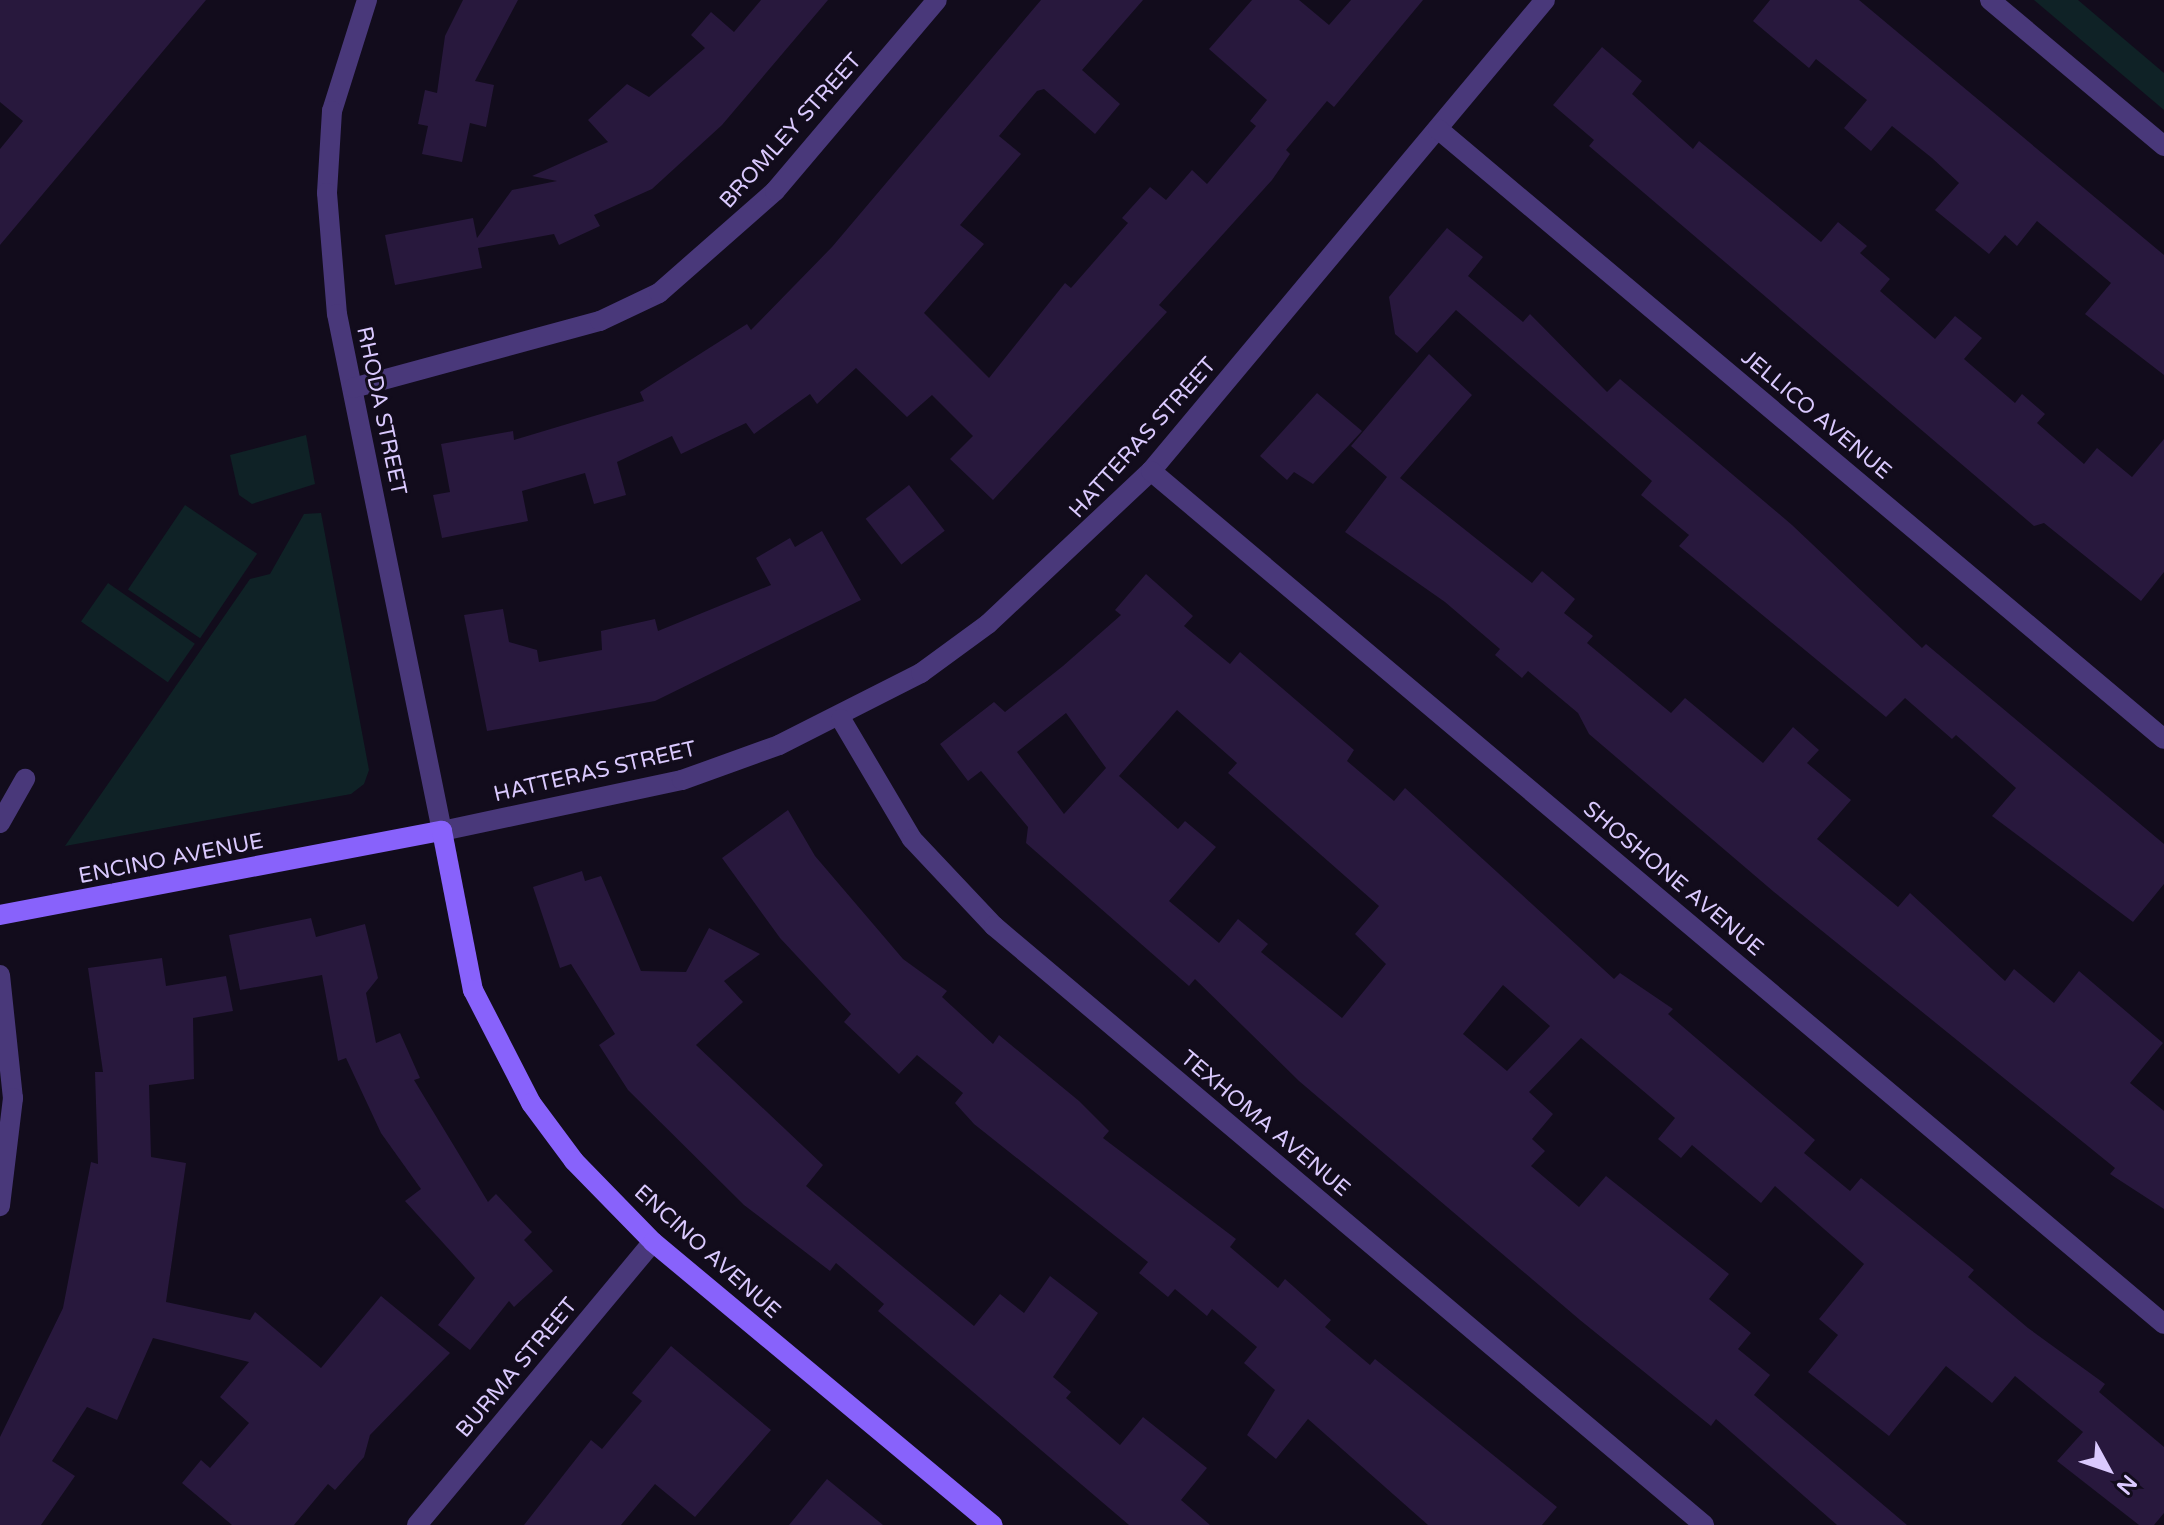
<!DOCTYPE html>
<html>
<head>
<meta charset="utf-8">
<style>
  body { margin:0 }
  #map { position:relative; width:2164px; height:1525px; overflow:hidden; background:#120c1c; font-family:"Varela Round",sans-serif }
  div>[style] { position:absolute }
  .green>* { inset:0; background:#0f2226; transform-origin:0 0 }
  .building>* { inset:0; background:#28183d; transform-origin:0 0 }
  .lane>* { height:20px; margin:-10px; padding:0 10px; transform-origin:10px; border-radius:10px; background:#49387a }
  .street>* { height:20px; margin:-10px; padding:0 10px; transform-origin:10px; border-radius:10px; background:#49387a }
  .secondary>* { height:20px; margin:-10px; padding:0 10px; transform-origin:10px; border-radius:10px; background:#8862fb }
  span { translate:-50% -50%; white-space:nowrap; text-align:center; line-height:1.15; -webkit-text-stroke:6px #120c1c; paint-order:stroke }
  .street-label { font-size:22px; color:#dac9fe }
  .north { position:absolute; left:2068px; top:1429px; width:80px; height:80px; -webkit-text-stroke:6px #120c1c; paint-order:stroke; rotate:130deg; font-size:22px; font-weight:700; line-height:32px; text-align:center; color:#dac9fe }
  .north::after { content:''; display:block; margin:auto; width:28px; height:36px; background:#dac9fe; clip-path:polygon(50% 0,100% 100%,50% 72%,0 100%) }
</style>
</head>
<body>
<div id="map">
  <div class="green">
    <div style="clip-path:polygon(2034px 0,2078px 0,2164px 73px,2164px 110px)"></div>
    <div style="clip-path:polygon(306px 435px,315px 484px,252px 504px,239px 495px,230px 455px)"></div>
    <div style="left:185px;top:505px;width:87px;height:102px;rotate:34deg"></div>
    <div style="clip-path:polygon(321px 513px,369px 770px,364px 784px,351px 794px,65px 846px,250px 579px,270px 574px,304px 514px)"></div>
    <div style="left:108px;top:583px;width:106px;height:47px;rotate:35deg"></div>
  </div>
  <div class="building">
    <div style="clip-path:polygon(0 0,206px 0,0 245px,0 149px,23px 121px,0 102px)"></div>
    <div style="clip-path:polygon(463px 0,518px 0,475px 81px,494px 85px,486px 127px,470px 123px,462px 162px,422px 154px,428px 126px,418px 124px,425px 90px,437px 93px,445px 36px)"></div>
    <div style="clip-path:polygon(761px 0,828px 0,722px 125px,652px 189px,594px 215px,600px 226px,559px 245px,554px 234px,478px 248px,482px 268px,395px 285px,385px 235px,473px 218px,477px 238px,512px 190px,557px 181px,532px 176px,608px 142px,588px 120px,627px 84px,649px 97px,705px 48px,691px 35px,711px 12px,734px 32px)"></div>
    <div style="clip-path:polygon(1041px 0,1143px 0,1082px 70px,1120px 104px,1095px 134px,1044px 89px,1037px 91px,999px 136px,1021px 154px,960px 225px,984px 244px,924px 313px,989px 378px,1065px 283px,1071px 288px,1128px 223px,1122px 218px,1150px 187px,1166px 200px,1192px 170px,1207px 184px,1256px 126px,1250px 121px,1267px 100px,1209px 49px,1252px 0,1299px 0,1329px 25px,1351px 0,1423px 0,1334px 107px,1327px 101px,1286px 150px,1290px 154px,1272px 180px,1159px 305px,1167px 312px,993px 500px,950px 459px,973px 436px,932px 395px,907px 417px,856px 368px,817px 404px,810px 394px,754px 434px,746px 423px,681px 454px,672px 436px,617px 462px,626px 495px,594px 504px,585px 473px,522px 491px,528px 521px,442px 538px,433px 495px,450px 492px,441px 444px,513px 431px,514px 440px,644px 401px,640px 392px,747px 324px,751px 330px,832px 247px)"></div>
    <div style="clip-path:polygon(1770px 0,1859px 0,2164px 255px,2164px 375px,2085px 314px,2111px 283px,2037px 221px,2017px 246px,2005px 235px,1989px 254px,1935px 210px,1959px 183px,1932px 158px,1892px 126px,1871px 151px,1844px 128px,1867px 100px,1816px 59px,1809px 68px,1753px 21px)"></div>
    <div style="clip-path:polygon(1602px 47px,1642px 81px,1632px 94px,1693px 149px,1699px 141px,1821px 242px,1838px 222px,1867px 246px,1860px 253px,1890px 279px,1880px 291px,1935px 339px,1955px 316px,1982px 338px,1964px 359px,2015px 403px,2022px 394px,2045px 414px,2037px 423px,2084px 464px,2097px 448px,2132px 477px,2164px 439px,2164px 572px,2141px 601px,2044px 523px,2034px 526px,1589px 146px,1594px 140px,1553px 105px)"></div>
    <div style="clip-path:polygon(1447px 228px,1483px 257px,1468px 276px,1523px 322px,1530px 314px,1607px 392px,1620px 379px,1792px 525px,1922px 648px,1926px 644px,2164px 844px,2164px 884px,2133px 922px,1992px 816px,2016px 788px,1956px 735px,1952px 739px,1905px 698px,1886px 717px,1679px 546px,1689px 535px,1641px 495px,1652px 481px,1456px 310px,1417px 353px,1395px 334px,1389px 297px)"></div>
    <div style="clip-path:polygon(1429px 354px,1472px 395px,1400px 478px,1532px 583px,1542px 571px,1575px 599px,1564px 613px,1593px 636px,1587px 643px,1671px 713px,1685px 698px,1763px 763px,1793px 727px,1819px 750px,1807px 763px,1851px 800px,1817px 839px,1898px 907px,1910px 893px,2005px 981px,2014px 969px,2054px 1003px,2079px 971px,2163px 1043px,2130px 1083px,2164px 1111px,2164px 1209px,2110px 1174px,2115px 1168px,1774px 892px,1589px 734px,1578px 713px,1528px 671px,1522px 678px,1495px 655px,1500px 649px,1445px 602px,1345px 532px,1387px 477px,1351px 446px)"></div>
    <div style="clip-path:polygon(1317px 393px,1362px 431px,1313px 484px,1294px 472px,1287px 480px,1260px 456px)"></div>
    <div style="left:909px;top:485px;width:58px;height:55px;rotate:52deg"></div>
    <div style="clip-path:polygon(822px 531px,861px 600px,655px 701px,487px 731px,464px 615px,503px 609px,509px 642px,537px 650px,539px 662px,602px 650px,601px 631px,655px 619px,658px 631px,771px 585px,756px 558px,790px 538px,795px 547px)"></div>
    <div style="clip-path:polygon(evenodd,1146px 574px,1193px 616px,1184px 626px,1230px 664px,1240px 652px,1354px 750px,1347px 761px,1394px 801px,1405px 788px,1614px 979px,1620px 973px,1673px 1009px,1668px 1014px,1815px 1140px,1804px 1153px,1850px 1191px,1861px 1178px,1974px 1270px,1968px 1277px,2028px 1328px,2105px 1384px,2099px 1392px,2164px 1447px,2164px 1513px,2154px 1525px,2139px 1525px,2057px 1461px,2083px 1432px,2015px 1376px,1992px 1403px,1946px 1366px,1889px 1436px,1808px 1372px,1838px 1335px,1819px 1319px,1864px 1264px,1775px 1186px,1761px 1203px,1692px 1145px,1681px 1158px,1658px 1139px,1675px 1118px,1581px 1038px,1529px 1092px,1553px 1114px,1532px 1139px,1545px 1151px,1531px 1166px,1579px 1207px,1606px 1176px,1729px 1274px,1709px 1299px,1751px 1333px,1738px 1349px,1770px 1375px,1754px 1395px,1907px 1525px,1837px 1525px,1716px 1419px,1711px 1426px,1580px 1320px,1299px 1081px,1195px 979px,1189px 986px,1026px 843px,1028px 827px,981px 771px,968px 781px,940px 744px,994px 702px,1005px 712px,1063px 666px,1121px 615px,1115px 610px,1146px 574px,1177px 710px,1237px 763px,1228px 773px,1379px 906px,1355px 934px,1386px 964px,1342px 1018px,1261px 952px,1268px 944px,1238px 919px,1219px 943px,1169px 901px,1216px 847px,1185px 821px,1178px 829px,1119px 776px,1177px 710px,1146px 574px,1066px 713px,1106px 768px,1064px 814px,1017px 752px,1066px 713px,1146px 574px,1503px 985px,1550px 1026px,1507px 1071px,1463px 1034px,1503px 985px)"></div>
    <div style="clip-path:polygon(788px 810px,815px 856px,903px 959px,947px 991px,942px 997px,993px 1044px,999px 1035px,1079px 1101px,1109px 1131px,1103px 1138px,1236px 1239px,1230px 1247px,1278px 1288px,1285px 1279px,1331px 1320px,1325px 1327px,1370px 1365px,1375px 1359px,1557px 1507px,1542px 1525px,1428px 1525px,1308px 1419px,1276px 1459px,1247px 1435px,1275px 1390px,1244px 1363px,1257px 1347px,1212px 1309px,1207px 1316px,1175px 1289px,1168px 1297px,1139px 1273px,1148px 1262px,974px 1124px,955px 1103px,963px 1093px,917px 1055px,899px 1074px,844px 1022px,851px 1014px,780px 938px,722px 858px)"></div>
    <div style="clip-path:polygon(582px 871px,585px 881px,601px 876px,641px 971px,686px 972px,709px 928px,760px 954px,724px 981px,743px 1002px,696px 1045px,823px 1165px,806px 1186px,974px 1326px,1000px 1294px,1024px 1313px,1050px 1276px,1098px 1313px,1053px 1377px,1071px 1392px,1066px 1398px,1120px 1445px,1143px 1417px,1207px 1468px,1181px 1500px,1210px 1525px,1129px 1525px,878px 1311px,884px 1304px,836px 1263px,830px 1271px,744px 1205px,628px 1090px,599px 1045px,615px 1034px,571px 964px,560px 968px,533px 887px)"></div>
    <div style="clip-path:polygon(311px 918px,316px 937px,365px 924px,378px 978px,366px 993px,376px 1043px,400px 1033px,420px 1078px,414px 1080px,488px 1202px,496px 1194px,532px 1232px,524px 1240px,553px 1271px,514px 1307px,509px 1301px,470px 1350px,438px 1325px,475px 1278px,405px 1201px,421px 1189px,381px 1133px,346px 1058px,338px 1061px,322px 975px,240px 990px,229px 935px)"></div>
    <div style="clip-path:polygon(162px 958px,166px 986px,226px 976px,233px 1011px,193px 1018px,194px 1079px,149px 1085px,151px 1157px,186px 1163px,166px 1302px,250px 1320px,255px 1312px,321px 1368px,381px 1296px,450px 1353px,370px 1435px,364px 1457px,335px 1490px,328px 1484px,294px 1525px,232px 1525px,182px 1483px,201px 1460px,210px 1468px,249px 1423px,220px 1397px,249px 1362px,153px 1338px,117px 1420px,87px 1407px,52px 1461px,75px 1476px,41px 1525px,0 1525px,0 1437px,63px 1308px,91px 1162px,98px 1164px,95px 1072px,103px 1072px,88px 968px)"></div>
    <div style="clip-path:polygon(671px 1346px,771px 1430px,695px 1517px,655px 1484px,621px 1525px,524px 1525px,591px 1440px,602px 1449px,642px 1401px,632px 1393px)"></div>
    <div style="clip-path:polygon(827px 1479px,883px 1525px,789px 1525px)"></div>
  </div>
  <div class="lane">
    <div style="left:0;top:823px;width:51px;rotate:-60.4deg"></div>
  </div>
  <div class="street">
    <div style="left:367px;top:0;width:116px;rotate:107.5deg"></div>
    <div style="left:332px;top:111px;width:82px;rotate:93.5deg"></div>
    <div style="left:327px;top:193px;width:121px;rotate:85.3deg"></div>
    <div style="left:337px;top:314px;width:528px;rotate:78.52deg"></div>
    <div style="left:442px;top:831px;width:245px;rotate:-12deg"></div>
    <div style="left:682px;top:780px;width:103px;rotate:-19.8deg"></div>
    <div style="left:779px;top:745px;width:159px;rotate:-26.9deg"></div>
    <div style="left:921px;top:673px;width:83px;rotate:-36.2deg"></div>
    <div style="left:988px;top:624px;width:224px;rotate:-43.2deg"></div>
    <div style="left:1151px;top:471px;width:614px;rotate:-50.09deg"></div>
    <div style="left:1990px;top:0;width:227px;rotate:40deg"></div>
    <div style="left:1438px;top:129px;width:948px;rotate:40.04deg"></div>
    <div style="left:353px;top:388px;width:256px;rotate:-15.2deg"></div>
    <div style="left:600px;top:321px;width:65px;rotate:-25.4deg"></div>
    <div style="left:659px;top:293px;width:154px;rotate:-41.3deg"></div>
    <div style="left:775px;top:191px;width:250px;rotate:-49.7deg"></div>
    <div style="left:1151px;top:471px;width:1324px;rotate:40.1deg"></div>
    <div style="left:841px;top:719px;width:139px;rotate:59.4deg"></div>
    <div style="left:912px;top:839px;width:120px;rotate:46.7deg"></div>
    <div style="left:994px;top:926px;width:929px;rotate:40.15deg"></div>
    <div style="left:0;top:975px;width:124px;rotate:84deg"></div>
    <div style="left:13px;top:1098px;width:109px;rotate:96.9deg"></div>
    <div style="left:417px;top:1525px;width:368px;rotate:-50.2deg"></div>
  </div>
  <div class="secondary">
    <div style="left:0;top:915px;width:450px;rotate:-10.8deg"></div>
    <div style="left:442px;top:831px;width:162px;rotate:79deg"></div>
    <div style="left:473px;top:990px;width:127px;rotate:62.8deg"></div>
    <div style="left:531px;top:1103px;width:72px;rotate:53.4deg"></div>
    <div style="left:574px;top:1161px;width:113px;rotate:45.7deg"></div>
    <div style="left:653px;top:1242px;width:442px;rotate:39.8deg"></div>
  </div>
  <div class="street-label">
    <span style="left:791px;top:131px;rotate:-48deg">BROMLEY STREET</span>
    <span style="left:381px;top:411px;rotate:78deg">RHODA STREET</span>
    <span style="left:1816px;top:415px;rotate:40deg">JELLICO AVENUE</span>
    <span style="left:1143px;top:438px;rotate:-48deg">HATTERAS STREET</span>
    <span style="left:595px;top:772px;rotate:-13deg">HATTERAS STREET</span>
    <span style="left:171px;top:859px;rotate:-11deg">ENCINO AVENUE</span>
    <span style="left:1673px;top:879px;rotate:40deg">SHOSHONE AVENUE</span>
    <span style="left:1265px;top:1124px;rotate:40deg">TEXHOMA AVENUE</span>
    <span style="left:707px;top:1252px;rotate:42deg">ENCINO AVENUE</span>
    <span style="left:517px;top:1368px;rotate:-50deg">BURMA STREET</span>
  </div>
  <div class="north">N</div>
</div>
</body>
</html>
